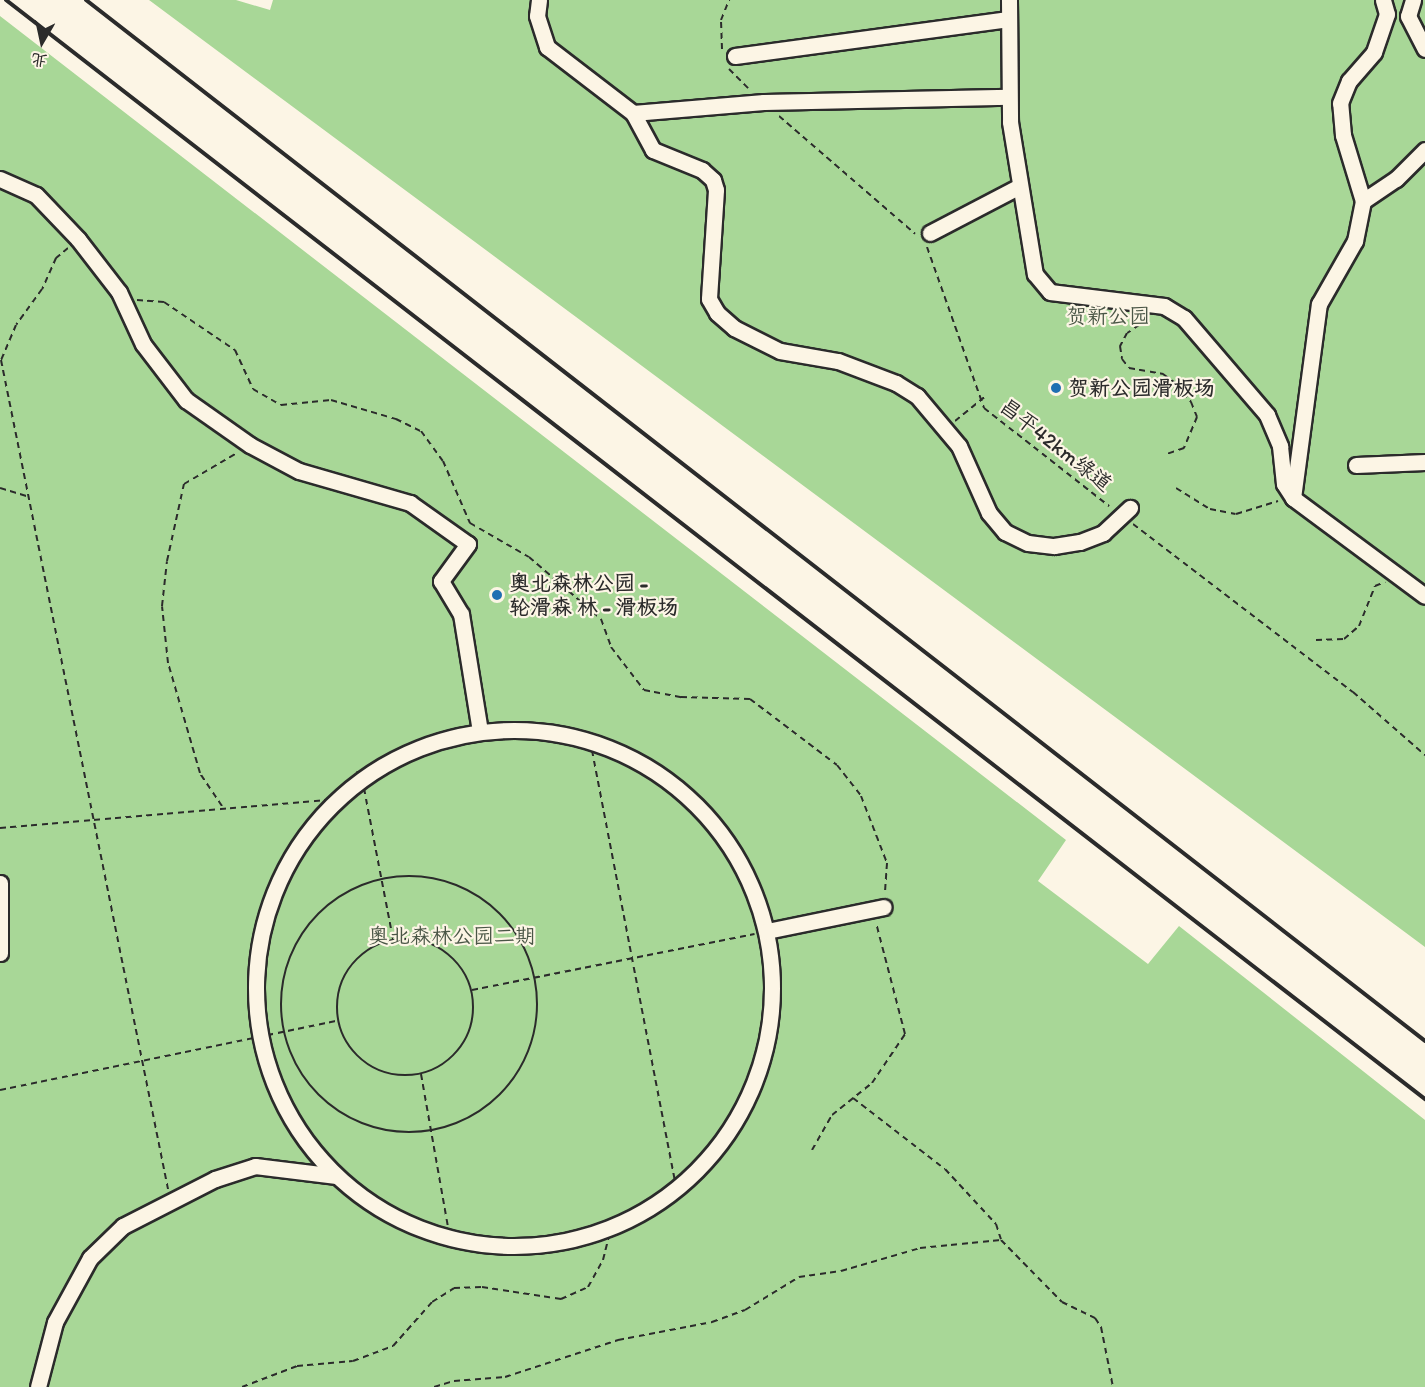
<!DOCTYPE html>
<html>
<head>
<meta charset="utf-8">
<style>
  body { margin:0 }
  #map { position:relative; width:1425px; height:1387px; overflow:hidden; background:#fcf5e5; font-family:Itim,"LXGW WenKai TC",sans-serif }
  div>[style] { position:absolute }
  .green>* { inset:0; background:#a8d797 }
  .path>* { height:2px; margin-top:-1px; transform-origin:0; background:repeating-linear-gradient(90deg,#2b2b2b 0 6px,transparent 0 10.5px) }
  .path>.ring { margin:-1px; padding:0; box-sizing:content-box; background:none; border:2px solid #2b2b2b; border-radius:50% }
  .roads { filter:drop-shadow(2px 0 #2b2b2b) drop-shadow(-2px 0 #2b2b2b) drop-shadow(0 2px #2b2b2b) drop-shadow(0 -2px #2b2b2b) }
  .minor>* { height:15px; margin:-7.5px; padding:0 7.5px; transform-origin:7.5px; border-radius:7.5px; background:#fcf5e5 }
  .minor>.ring { margin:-7.5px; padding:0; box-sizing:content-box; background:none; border:15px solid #fcf5e5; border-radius:50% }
  .rail>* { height:4px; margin:-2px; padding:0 2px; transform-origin:2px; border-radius:2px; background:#2b2b2b }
  .dots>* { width:16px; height:16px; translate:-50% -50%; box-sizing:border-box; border:3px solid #fcf5e5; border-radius:50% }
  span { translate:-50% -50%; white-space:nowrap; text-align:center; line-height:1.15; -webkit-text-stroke:4.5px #fcf5e5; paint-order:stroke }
  .park-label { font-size:21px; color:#4a5646 }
  .poi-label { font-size:21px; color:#2b2b2b; font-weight:700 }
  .left { translate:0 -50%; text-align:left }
  .street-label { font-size:21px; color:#2b2b2b }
  .north { position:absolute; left:12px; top:12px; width:60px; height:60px; -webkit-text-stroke:4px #fcf5e5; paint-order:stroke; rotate:189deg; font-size:16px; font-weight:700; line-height:24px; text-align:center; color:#2b2b2b }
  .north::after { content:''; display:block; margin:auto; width:21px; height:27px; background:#2b2b2b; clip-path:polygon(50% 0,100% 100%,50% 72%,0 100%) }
</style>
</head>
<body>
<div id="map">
  <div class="green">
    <div style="clip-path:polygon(149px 0,236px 0,270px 10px,273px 0,1425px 0,1425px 947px)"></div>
    <div style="clip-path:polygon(0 16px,1066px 840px,1038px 881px,1148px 964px,1179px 926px,1425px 1120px,1425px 1387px,0 1387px)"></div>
  </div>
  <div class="path">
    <div style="left:722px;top:49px;width:29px;rotate:-92deg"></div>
    <div style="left:721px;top:20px;width:22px;rotate:-68deg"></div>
    <div style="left:729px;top:69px;width:27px;rotate:45deg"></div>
    <div style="left:779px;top:116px;width:180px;rotate:40.9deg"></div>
    <div style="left:927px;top:247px;width:171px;rotate:70.5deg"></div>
    <div style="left:984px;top:408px;width:159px;rotate:38.1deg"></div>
    <div style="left:68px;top:248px;width:16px;rotate:140deg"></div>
    <div style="left:56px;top:258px;width:34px;rotate:114deg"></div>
    <div style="left:42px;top:289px;width:44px;rotate:125.8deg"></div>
    <div style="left:16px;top:325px;width:38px;rotate:113deg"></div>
    <div style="left:1px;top:360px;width:846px;rotate:78.61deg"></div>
    <div style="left:137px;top:300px;width:27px;rotate:4deg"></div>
    <div style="left:164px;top:302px;width:86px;rotate:34.1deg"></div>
    <div style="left:235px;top:350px;width:43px;rotate:65.2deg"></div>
    <div style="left:253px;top:389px;width:32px;rotate:30deg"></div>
    <div style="left:281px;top:405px;width:50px;rotate:-5.7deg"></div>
    <div style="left:331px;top:400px;width:68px;rotate:16.3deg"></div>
    <div style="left:396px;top:419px;width:28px;rotate:26deg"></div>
    <div style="left:421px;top:431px;width:37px;rotate:54deg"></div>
    <div style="left:443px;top:461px;width:68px;rotate:66.5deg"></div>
    <div style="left:470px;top:523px;width:68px;rotate:30deg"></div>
    <div style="left:529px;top:557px;width:95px;rotate:40.7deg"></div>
    <div style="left:601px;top:619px;width:30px;rotate:70deg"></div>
    <div style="left:611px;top:647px;width:54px;rotate:52.5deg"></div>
    <div style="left:644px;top:690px;width:38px;rotate:11deg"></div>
    <div style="left:681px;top:697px;width:69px;rotate:1.7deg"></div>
    <div style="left:750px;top:699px;width:109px;rotate:37.2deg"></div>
    <div style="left:837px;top:765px;width:39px;rotate:52deg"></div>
    <div style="left:861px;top:796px;width:72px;rotate:68.8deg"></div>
    <div style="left:887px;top:863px;width:29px;rotate:94deg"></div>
    <div style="left:1148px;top:319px;width:25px;rotate:146deg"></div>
    <div style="left:1127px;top:333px;width:15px;rotate:118deg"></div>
    <div style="left:1120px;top:346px;width:13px;rotate:81deg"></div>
    <div style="left:1122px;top:359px;width:11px;rotate:52deg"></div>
    <div style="left:1129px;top:368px;width:35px;rotate:10deg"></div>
    <div style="left:1163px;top:374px;width:17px;rotate:36deg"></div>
    <div style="left:1177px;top:384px;width:23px;rotate:52deg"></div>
    <div style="left:1191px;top:402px;width:16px;rotate:68deg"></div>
    <div style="left:1197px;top:417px;width:34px;rotate:113deg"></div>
    <div style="left:1184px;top:448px;width:18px;rotate:161deg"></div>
    <div style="left:955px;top:421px;width:41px;rotate:-39.1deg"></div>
    <div style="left:0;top:488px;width:31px;rotate:17deg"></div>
    <div style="left:1176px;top:488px;width:40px;rotate:32deg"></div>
    <div style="left:1210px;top:509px;width:26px;rotate:11deg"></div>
    <div style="left:1236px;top:514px;width:44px;rotate:-17.2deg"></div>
    <div style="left:1133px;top:524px;width:277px;rotate:37.4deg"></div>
    <div style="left:1353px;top:692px;width:96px;rotate:41.2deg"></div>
    <div style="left:1316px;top:640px;width:28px;rotate:-2deg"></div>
    <div style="left:1344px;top:639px;width:20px;rotate:-41deg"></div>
    <div style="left:1359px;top:626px;width:43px;rotate:-68.2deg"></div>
    <div style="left:1375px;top:586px;width:11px;rotate:-22deg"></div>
    <div style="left:590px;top:740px;width:458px;rotate:79.1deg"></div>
    <div style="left:357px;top:771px;width:9px;rotate:54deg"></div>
    <div style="left:362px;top:778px;width:164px;rotate:79.1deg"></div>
    <div style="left:222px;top:806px;width:40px;rotate:-124deg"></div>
    <div style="left:200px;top:773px;width:115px;rotate:-106.2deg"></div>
    <div style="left:168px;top:663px;width:57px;rotate:-96deg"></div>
    <div style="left:162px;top:606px;width:45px;rotate:-83.7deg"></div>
    <div style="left:167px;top:561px;width:79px;rotate:-77.6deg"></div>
    <div style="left:184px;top:484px;width:61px;rotate:-30.3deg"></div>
    <div style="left:0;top:828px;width:337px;rotate:-4.9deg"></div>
    <div class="ring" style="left:281px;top:876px;width:254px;height:254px"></div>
    <div class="ring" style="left:337px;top:939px;width:134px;height:134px"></div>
    <div style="left:472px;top:990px;width:288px;rotate:-11.2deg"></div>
    <div style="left:421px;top:1074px;width:168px;rotate:80deg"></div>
    <div style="left:0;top:1090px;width:344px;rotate:-11.6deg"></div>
    <div style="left:853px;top:1098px;width:116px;rotate:37.7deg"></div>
    <div style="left:945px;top:1169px;width:75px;rotate:47.2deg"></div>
    <div style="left:996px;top:1224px;width:16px;rotate:72deg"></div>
    <div style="left:812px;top:1150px;width:40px;rotate:-60.3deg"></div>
    <div style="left:832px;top:1115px;width:51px;rotate:-38.7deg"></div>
    <div style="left:872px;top:1083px;width:59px;rotate:-56deg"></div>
    <div style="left:905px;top:1034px;width:115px;rotate:-104.6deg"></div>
    <div style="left:242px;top:1387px;width:59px;rotate:-20.9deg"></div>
    <div style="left:297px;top:1366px;width:56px;rotate:-5.1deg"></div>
    <div style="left:353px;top:1361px;width:43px;rotate:-20.6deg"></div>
    <div style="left:393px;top:1346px;width:59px;rotate:-48.4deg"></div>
    <div style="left:432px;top:1302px;width:26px;rotate:-32deg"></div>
    <div style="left:454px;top:1288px;width:28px;rotate:-2deg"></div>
    <div style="left:482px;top:1287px;width:80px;rotate:8.6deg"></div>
    <div style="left:561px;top:1299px;width:30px;rotate:-24deg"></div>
    <div style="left:588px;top:1287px;width:31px;rotate:-61deg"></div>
    <div style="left:603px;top:1260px;width:33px;rotate:-76deg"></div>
    <div style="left:434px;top:1387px;width:21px;rotate:-17deg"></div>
    <div style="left:454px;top:1381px;width:51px;rotate:-4.5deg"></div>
    <div style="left:505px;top:1377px;width:119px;rotate:-18.1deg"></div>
    <div style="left:618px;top:1340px;width:96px;rotate:-10.8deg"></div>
    <div style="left:712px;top:1322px;width:35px;rotate:-20deg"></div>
    <div style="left:745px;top:1310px;width:63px;rotate:-31.4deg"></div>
    <div style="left:799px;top:1277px;width:42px;rotate:-8.1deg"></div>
    <div style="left:841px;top:1271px;width:82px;rotate:-16.2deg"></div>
    <div style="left:920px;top:1248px;width:81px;rotate:-5.6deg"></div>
    <div style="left:1001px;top:1240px;width:87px;rotate:45.5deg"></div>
    <div style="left:1062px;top:1302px;width:37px;rotate:26deg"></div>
    <div style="left:1095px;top:1318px;width:11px;rotate:56deg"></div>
    <div style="left:1101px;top:1327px;width:61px;rotate:78.7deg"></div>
  </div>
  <div class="roads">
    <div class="minor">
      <div style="left:539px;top:0;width:16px;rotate:97deg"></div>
      <div style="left:537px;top:16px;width:33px;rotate:72deg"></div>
      <div style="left:547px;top:47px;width:108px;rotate:37.5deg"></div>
      <div style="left:633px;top:113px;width:42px;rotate:61.6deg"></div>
      <div style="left:653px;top:150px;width:53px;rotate:22.2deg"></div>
      <div style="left:702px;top:170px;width:15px;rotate:42deg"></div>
      <div style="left:713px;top:180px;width:10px;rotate:73deg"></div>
      <div style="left:716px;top:190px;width:109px;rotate:93.7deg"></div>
      <div style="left:709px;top:299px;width:16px;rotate:60deg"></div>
      <div style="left:717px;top:313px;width:23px;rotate:41deg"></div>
      <div style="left:734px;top:328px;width:51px;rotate:26.6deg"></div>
      <div style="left:780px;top:351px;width:59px;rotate:9.8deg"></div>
      <div style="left:838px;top:361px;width:62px;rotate:20.8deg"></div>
      <div style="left:896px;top:383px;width:25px;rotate:32deg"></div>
      <div style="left:917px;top:396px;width:65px;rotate:50deg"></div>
      <div style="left:959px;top:446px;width:73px;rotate:65.9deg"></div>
      <div style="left:989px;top:513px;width:25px;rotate:50deg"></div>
      <div style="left:1005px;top:532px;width:25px;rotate:26deg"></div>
      <div style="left:1028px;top:543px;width:26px;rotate:7deg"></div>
      <div style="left:1054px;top:546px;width:26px;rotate:-9deg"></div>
      <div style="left:1080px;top:542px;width:25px;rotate:-21deg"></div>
      <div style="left:1103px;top:533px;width:37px;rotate:-43deg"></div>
      <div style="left:1009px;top:0;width:122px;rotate:89.5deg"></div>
      <div style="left:1010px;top:122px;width:154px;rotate:80.7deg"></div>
      <div style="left:1035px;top:274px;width:23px;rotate:50deg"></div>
      <div style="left:1050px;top:292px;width:115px;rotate:7deg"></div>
      <div style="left:1164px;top:306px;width:23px;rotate:31deg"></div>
      <div style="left:1184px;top:318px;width:128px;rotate:49.4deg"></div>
      <div style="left:1267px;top:415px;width:34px;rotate:67deg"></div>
      <div style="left:1280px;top:446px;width:38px;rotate:84deg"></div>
      <div style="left:1284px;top:484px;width:17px;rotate:57deg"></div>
      <div style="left:1293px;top:498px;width:164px;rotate:36.6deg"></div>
      <div style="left:1413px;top:0;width:17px;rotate:107deg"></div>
      <div style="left:1408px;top:16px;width:37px;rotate:63deg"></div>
      <div style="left:735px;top:56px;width:276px;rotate:-7.7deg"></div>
      <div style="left:633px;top:113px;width:131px;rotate:-4.8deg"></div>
      <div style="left:764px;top:102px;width:245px;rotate:-1.2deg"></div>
      <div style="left:0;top:179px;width:39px;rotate:24deg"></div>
      <div style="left:36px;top:195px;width:61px;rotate:46.3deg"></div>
      <div style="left:78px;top:239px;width:67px;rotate:52.3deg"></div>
      <div style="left:119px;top:292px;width:57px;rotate:65.2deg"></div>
      <div style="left:143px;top:344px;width:71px;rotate:52.5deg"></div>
      <div style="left:186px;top:400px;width:78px;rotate:35.1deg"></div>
      <div style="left:250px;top:445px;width:55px;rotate:28deg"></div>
      <div style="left:299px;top:471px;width:116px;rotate:16.1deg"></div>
      <div style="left:410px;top:503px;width:71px;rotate:35.3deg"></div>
      <div style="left:468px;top:544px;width:46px;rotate:126.1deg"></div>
      <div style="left:441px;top:581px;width:39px;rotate:59deg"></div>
      <div style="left:461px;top:614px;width:119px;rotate:80.8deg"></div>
      <div style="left:1363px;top:201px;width:69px;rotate:-106.9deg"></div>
      <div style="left:1343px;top:135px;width:32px;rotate:-95deg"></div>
      <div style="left:1340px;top:103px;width:24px;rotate:-68deg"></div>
      <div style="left:1349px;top:81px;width:38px;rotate:-49deg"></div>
      <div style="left:1374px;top:52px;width:40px;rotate:-71.1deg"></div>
      <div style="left:1387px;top:14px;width:15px;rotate:-106deg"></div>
      <div style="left:930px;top:233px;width:99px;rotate:-27.6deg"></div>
      <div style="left:1356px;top:465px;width:69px;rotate:-2.5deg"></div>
      <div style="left:1293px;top:498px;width:196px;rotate:-82.4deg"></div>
      <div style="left:1319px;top:304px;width:73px;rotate:-60.3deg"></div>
      <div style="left:1355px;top:241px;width:41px;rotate:-78.7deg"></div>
      <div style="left:1363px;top:201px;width:40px;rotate:-34deg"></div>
      <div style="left:1396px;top:179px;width:41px;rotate:-45deg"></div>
      <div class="ring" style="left:256px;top:730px;width:501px;height:501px"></div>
      <div style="left:0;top:883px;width:70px;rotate:90deg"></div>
      <div style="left:767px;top:931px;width:119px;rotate:-11.6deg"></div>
      <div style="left:38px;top:1387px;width:67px;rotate:-75.3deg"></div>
      <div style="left:55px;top:1322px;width:73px;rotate:-61.3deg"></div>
      <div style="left:90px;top:1258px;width:46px;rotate:-44.1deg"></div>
      <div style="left:123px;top:1226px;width:103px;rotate:-27.1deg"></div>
      <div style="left:215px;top:1179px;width:42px;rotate:-18deg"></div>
      <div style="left:255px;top:1166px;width:82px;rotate:7deg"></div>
    </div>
  </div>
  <div class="rail">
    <div style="left:6px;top:0;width:1795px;rotate:37.76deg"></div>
    <div style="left:86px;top:0;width:1696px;rotate:37.86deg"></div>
  </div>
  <div class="dots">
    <div style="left:1056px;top:388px;background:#1f6fb2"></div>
    <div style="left:497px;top:595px;background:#1f6fb2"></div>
  </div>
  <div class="park-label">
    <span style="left:1108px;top:316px">贺新公园</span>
    <span style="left:452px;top:936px">奥北森林公园二期</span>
  </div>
  <div class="poi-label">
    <span class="left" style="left:1068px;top:388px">贺新公园滑板场</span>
    <span class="left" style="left:509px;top:595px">奥北森林公园 -<br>轮滑森 林 - 滑板场</span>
  </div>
  <div class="street-label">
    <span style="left:1056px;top:445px;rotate:38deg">昌平42km绿道</span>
  </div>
  <div class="north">北</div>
</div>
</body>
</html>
